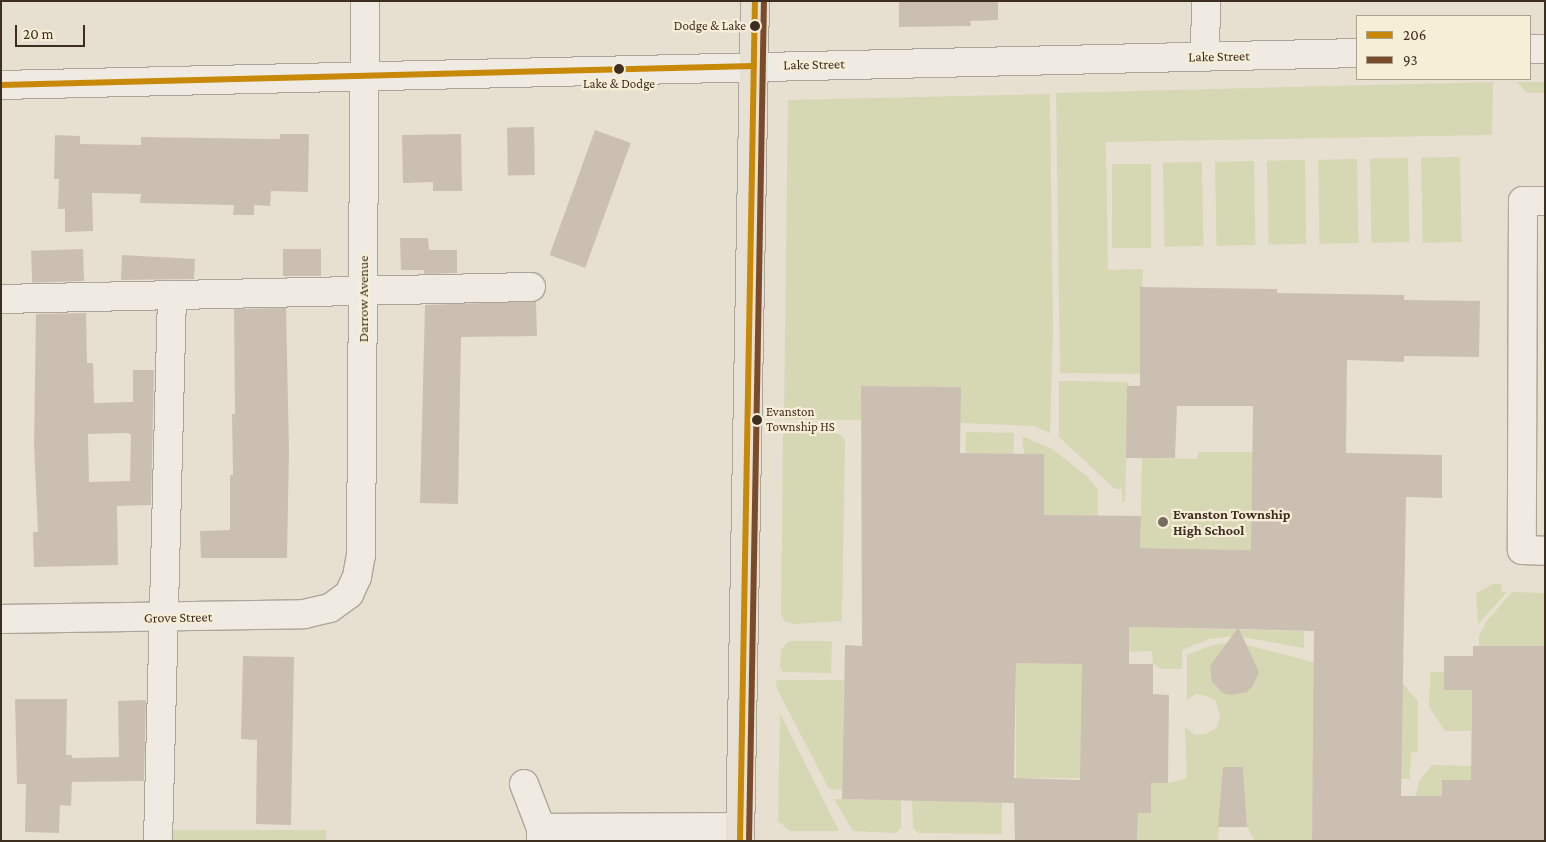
<!DOCTYPE html>
<html>
<head>
<meta charset="utf-8">
<style>
  body { margin:0 }
  #map { position:relative; width:1546px; height:842px; overflow:hidden; background:#e7e0d1; font-family:"Crimson Pro",serif }
  div>[style] { position:absolute }
  .green>* { inset:0; background:#d6d7b3; transform-origin:0 0 }
  .building>* { inset:0; background:#cbbfb2; transform-origin:0 0 }
  .roads { filter:drop-shadow(1px 0 #ada599) drop-shadow(-1px 0 #ada599) drop-shadow(0 1px #ada599) drop-shadow(0 -1px #ada599) }
  .minor>* { height:28px; margin:-14px; padding:0 14px; transform-origin:14px; border-radius:14px; background:#efebe3 }
  .major>* { height:28px; margin:-14px; padding:0 14px; transform-origin:14px; border-radius:14px; background:#e6e1d4 }
  .bus-1>* { height:6px; margin:-3px; padding:0 3px; transform-origin:3px; border-radius:3px; background:#c88808 }
  .bus-2>* { height:6px; margin:-3px; padding:0 3px; transform-origin:3px; border-radius:3px; background:#7a4b2a }
  .dots>* { width:14px; height:14px; translate:-50% -50%; box-sizing:border-box; border:2px solid #f7eed8; border-radius:50% }
  span { translate:-50% -50%; white-space:nowrap; text-align:center; line-height:1.15; -webkit-text-stroke:4.5px #f7eed8; paint-order:stroke }
  .bus-label { font-size:13px; color:#3d2e20 }
  .right { translate:-100% -50%; text-align:right }
  .left { translate:0 -50%; text-align:left }
  .street-label { font-size:14px; color:#3d2e20 }
  .poi-label { font-size:14px; color:#3d2e20; font-weight:700 }
  .frame { position:absolute; inset:0; border:2px solid #3d2e20; pointer-events:none }
  .legend { position:absolute; left:1356px; top:15px; width:175px; height:65px; box-sizing:border-box; background:#f7eed8; border:1px solid #ada18e; margin:0; padding:6px 9px; list-style:none; font-size:15px; color:#3d2e20 }
  .legend li { display:flex; align-items:center; gap:10px; height:25px }
  .legend b { width:25px; border:1px solid #ada18e }
  .scale { position:absolute; left:15px; top:25px; width:70px; height:22px; box-sizing:border-box; border:2px solid #3d2e20; border-top:0; padding-left:6px; font-size:15px; line-height:18px; white-space:nowrap; color:#3d2e20; -webkit-text-stroke:4px #f7eed8; paint-order:stroke }
</style>
</head>
<body>
<div id="map">
  <div class="green">
    <div style="clip-path:polygon(1493px 82px,1492px 135px,1106px 142px,1108px 270px,1143px 269px,1140px 374px,1060px 373px,1056px 93px)"></div>
    <div style="clip-path:polygon(1517px 82px,1545px 82px,1545px 93px,1527px 93px)"></div>
    <div style="clip-path:polygon(1050px 94px,1053px 330px,1050px 433px,1034px 426px,960px 423px,960px 387px,861px 386px,861px 420px,784px 419px,788px 100px)"></div>
    <div style="left:1460px;top:157px;width:85px;height:39px;rotate:89deg"></div>
    <div style="left:1408px;top:158px;width:84px;height:38px;rotate:89deg"></div>
    <div style="left:1357px;top:159px;width:84px;height:39px;rotate:89deg"></div>
    <div style="left:1305px;top:160px;width:84px;height:38px;rotate:89deg"></div>
    <div style="left:1254px;top:161px;width:84px;height:39px;rotate:89deg"></div>
    <div style="left:1202px;top:162px;width:84px;height:39px;rotate:89deg"></div>
    <div style="left:1112px;top:164px;width:39px;height:84px"></div>
    <div style="clip-path:polygon(1059px 381px,1129px 382px,1125px 502px,1122px 502px,1122px 489px,1115px 489px,1059px 437px)"></div>
    <div style="clip-path:polygon(783px 431px,830px 432px,841px 435px,845px 441px,842px 621px,796px 624px,785px 622px,781px 614px)"></div>
    <div style="left:966px;top:432px;width:48px;height:21px;rotate:1deg"></div>
    <div style="clip-path:polygon(1022px 436px,1052px 449px,1087px 476px,1098px 490px,1098px 516px,1044px 515px,1044px 454px,1024px 454px)"></div>
    <div style="clip-path:polygon(1198px 452px,1253px 452px,1251px 550px,1140px 548px,1142px 458px,1197px 459px)"></div>
    <div style="clip-path:polygon(1493px 584px,1502px 584px,1501px 591px,1507px 592px,1478px 624px,1476px 593px)"></div>
    <div style="clip-path:polygon(1512px 592px,1545px 593px,1545px 646px,1479px 646px,1479px 636px,1486px 622px)"></div>
    <div style="clip-path:polygon(1129px 627px,1304px 631px,1304px 648px,1236px 636px,1209px 639px,1182px 650px,1182px 669px,1162px 669px,1153px 664px,1152px 651px,1129px 652px)"></div>
    <div style="clip-path:polygon(789px 641px,832px 641px,831px 673px,783px 672px,780px 668px,781px 649px)"></div>
    <div style="clip-path:polygon(1236px 642px,1316px 663px,1312px 841px,1255px 841px,1247px 827px,1243px 767px,1223px 767px,1218px 841px,1137px 841px,1138px 813px,1151px 812px,1151px 783px,1168px 783px,1187px 778px,1185px 727px,1195px 735px,1206px 734px,1216px 728px,1220px 718px,1216px 701px,1207px 696px,1196px 694px,1187px 700px,1187px 655px,1213px 645px)"></div>
    <div style="left:1016px;top:663px;width:66px;height:115px"></div>
    <div style="clip-path:polygon(1392px 671px,1418px 701px,1418px 751px,1411px 753px,1410px 779px,1401px 779px)"></div>
    <div style="clip-path:polygon(1430px 672px,1444px 672px,1444px 690px,1472px 690px,1471px 731px,1445px 731px,1429px 707px)"></div>
    <div style="clip-path:polygon(777px 680px,844px 680px,842px 790px,829px 789px,776px 687px)"></div>
    <div style="clip-path:polygon(780px 713px,839px 831px,790px 831px,778px 821px)"></div>
    <div style="clip-path:polygon(1432px 765px,1471px 766px,1471px 780px,1442px 780px,1442px 796px,1415px 796px,1420px 780px)"></div>
    <div style="clip-path:polygon(834px 799px,901px 800px,901px 828px,896px 833px,853px 831px)"></div>
    <div style="clip-path:polygon(912px 800px,1002px 802px,1002px 834px,918px 833px,913px 828px)"></div>
    <div style="left:169px;top:830px;width:157px;height:11px"></div>
  </div>
  <div class="building">
    <div style="clip-path:polygon(899px 1px,998px 1px,998px 20px,970px 21px,971px 26px,899px 27px)"></div>
    <div style="left:534px;top:127px;width:48px;height:27px;rotate:89deg"></div>
    <div style="left:595px;top:130px;width:38px;height:133px;rotate:20deg"></div>
    <div style="clip-path:polygon(280px 134px,309px 134px,308px 192px,271px 191px,270px 206px,254px 205px,254px 215px,233px 215px,234px 205px,140px 203px,141px 194px,92px 193px,93px 231px,65px 232px,65px 209px,58px 209px,59px 179px,54px 179px,55px 135px,80px 136px,80px 144px,141px 145px,141px 137px,280px 139px)"></div>
    <div style="clip-path:polygon(461px 134px,462px 191px,433px 191px,433px 182px,403px 183px,402px 135px)"></div>
    <div style="clip-path:polygon(400px 238px,428px 238px,429px 250px,457px 250px,457px 273px,424px 274px,424px 270px,401px 270px)"></div>
    <div style="left:83px;top:249px;width:32px;height:52px;rotate:88deg"></div>
    <div style="left:283px;top:249px;width:38px;height:27px"></div>
    <div style="clip-path:polygon(122px 255px,195px 259px,194px 279px,121px 280px)"></div>
    <div style="clip-path:polygon(evenodd,1140px 287px,1277px 289px,1277px 293px,1404px 295px,1404px 300px,1480px 301px,1479px 357px,1404px 356px,1404px 362px,1347px 360px,1346px 453px,1442px 455px,1442px 498px,1406px 497px,1401px 796px,1442px 796px,1442px 780px,1471px 780px,1472px 690px,1444px 690px,1444px 656px,1473px 656px,1473px 646px,1545px 646px,1545px 841px,1312px 841px,1314px 631px,1239px 629px,1259px 672px,1253px 686px,1247px 692px,1231px 695px,1223px 693px,1212px 682px,1210px 666px,1237px 629px,1129px 627px,1129px 664px,1153px 664px,1153px 694px,1169px 695px,1168px 783px,1151px 783px,1151px 813px,1138px 813px,1137px 841px,1015px 841px,1014px 803px,842px 799px,845px 645px,862px 646px,861px 386px,961px 387px,960px 453px,1044px 454px,1044px 515px,1141px 516px,1140px 548px,1251px 550px,1253px 406px,1177px 406px,1175px 458px,1126px 458px,1127px 386px,1140px 386px,1140px 287px,1016px 663px,1082px 664px,1080px 780px,1014px 778px,1016px 663px)"></div>
    <div style="clip-path:polygon(536px 301px,537px 336px,461px 337px,458px 504px,420px 503px,425px 305px)"></div>
    <div style="clip-path:polygon(286px 308px,289px 450px,287px 558px,201px 558px,200px 531px,230px 530px,230px 475px,233px 475px,232px 414px,235px 414px,234px 309px)"></div>
    <div style="clip-path:polygon(evenodd,86px 313px,87px 363px,93px 363px,94px 403px,133px 402px,133px 370px,154px 370px,151px 505px,117px 506px,118px 565px,34px 567px,33px 532px,38px 532px,34px 444px,36px 314px,86px 313px,128px 433px,131px 435px,130px 481px,89px 482px,88px 434px,128px 433px)"></div>
    <div style="clip-path:polygon(243px 656px,294px 657px,291px 825px,256px 824px,257px 740px,241px 739px)"></div>
    <div style="clip-path:polygon(15px 699px,67px 699px,66px 755px,72px 755px,72px 758px,119px 757px,118px 701px,146px 700px,144px 781px,72px 782px,71px 806px,60px 805px,59px 833px,25px 832px,26px 784px,17px 784px)"></div>
    <div style="clip-path:polygon(1223px 767px,1243px 767px,1247px 827px,1218px 827px)"></div>
  </div>
  <div class="roads">
    <div class="minor">
      <div style="left:1530px;top:49px;width:15px"></div>
      <div style="left:1205px;top:56px;width:55px;rotate:-89deg"></div>
      <div style="left:1px;top:85px;width:1356px;rotate:-1.35deg"></div>
      <div style="left:1545px;top:201px;width:22px;rotate:180deg"></div>
      <div style="left:1523px;top:201px;width:349px;rotate:90.2deg"></div>
      <div style="left:1522px;top:550px;width:23px;rotate:2deg"></div>
      <div style="left:1px;top:299px;width:530px;rotate:-1.3deg"></div>
      <div style="left:1px;top:619px;width:303px;rotate:-0.9deg"></div>
      <div style="left:304px;top:614px;width:27px;rotate:-13deg"></div>
      <div style="left:330px;top:608px;width:24px;rotate:-36deg"></div>
      <div style="left:349px;top:594px;width:19px;rotate:-65deg"></div>
      <div style="left:357px;top:577px;width:22px;rotate:-80deg"></div>
      <div style="left:361px;top:555px;width:554px;rotate:-89.59deg"></div>
      <div style="left:524px;top:784px;width:47px;rotate:68.9deg"></div>
      <div style="left:541px;top:828px;width:13px;rotate:90deg"></div>
      <div style="left:541px;top:828px;width:199px;rotate:-0.3deg"></div>
      <div style="left:158px;top:841px;width:545px;rotate:-88.53deg"></div>
    </div>
    <div class="major">
      <div style="left:740px;top:841px;width:840px;rotate:-88.98deg"></div>
    </div>
  </div>
  <div class="bus-1">
    <div style="left:1px;top:85px;width:753px;rotate:-1.45deg"></div>
    <div style="left:740px;top:841px;width:840px;rotate:-88.98deg"></div>
  </div>
  <div class="bus-2">
    <div style="left:749px;top:841px;width:840px;rotate:-88.98deg"></div>
  </div>
  <div class="dots">
    <div style="left:755px;top:26px;background:#3d2e20"></div>
    <div style="left:619px;top:69px;background:#3d2e20"></div>
    <div style="left:757px;top:420px;background:#3d2e20"></div>
    <div style="left:1163px;top:522px;background:#786c5e"></div>
  </div>
  <div class="bus-label">
    <span class="right" style="left:746px;top:26px">Dodge &amp; Lake</span>
    <span style="left:619px;top:84px">Lake &amp; Dodge</span>
    <span class="left" style="left:766px;top:420px">Evanston<br>Township HS</span>
  </div>
  <div class="street-label">
    <span style="left:1219px;top:56px;rotate:-1deg">Lake Street</span>
    <span style="left:814px;top:64px;rotate:-1deg">Lake Street</span>
    <span style="left:363px;top:299px;rotate:-90deg">Darrow Avenue</span>
    <span style="left:178px;top:617px;rotate:-1deg">Grove Street</span>
  </div>
  <div class="poi-label">
    <span class="left" style="left:1173px;top:522px">Evanston Township<br>High School</span>
  </div>
  <div class="frame"></div>
  <ul class="legend">
  <li><b style="height:6px;background:#c88808"></b>206</li>
  <li><b style="height:6px;background:#7a4b2a"></b>93</li>
  </ul>
  <div class="scale">20 m</div>
</div>
</body>
</html>
